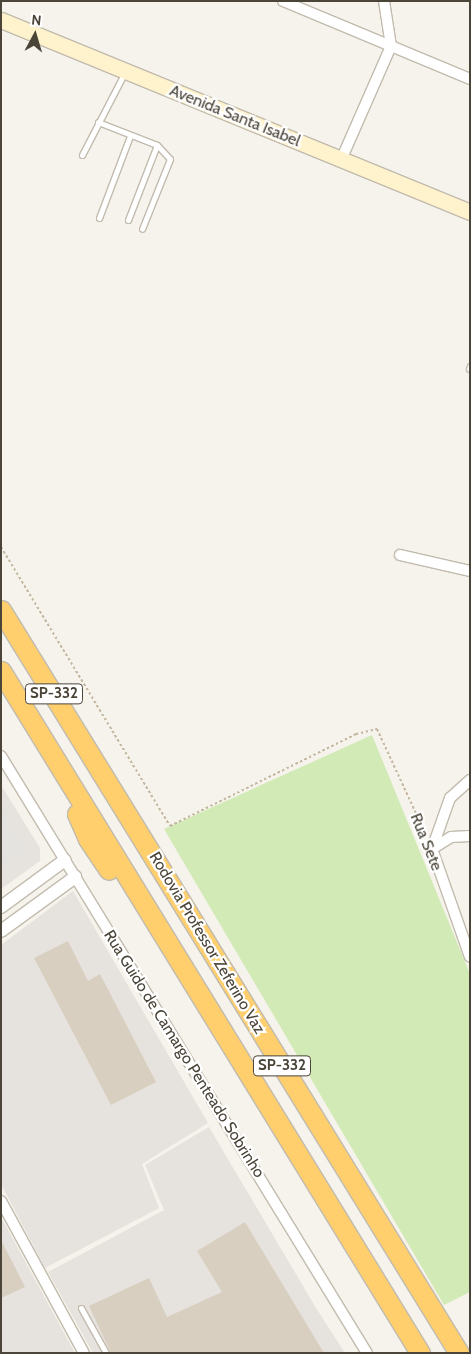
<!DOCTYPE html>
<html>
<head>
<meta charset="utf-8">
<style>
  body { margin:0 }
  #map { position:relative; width:471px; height:1354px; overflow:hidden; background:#f6f3ec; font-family:Cabin,sans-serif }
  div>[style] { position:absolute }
  .industrial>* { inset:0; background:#e6e2dd }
  .green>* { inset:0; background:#d2eab5 }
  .parking>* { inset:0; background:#e5e3e0 }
  .building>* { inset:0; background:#d8cfc1 }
  .path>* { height:2px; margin-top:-1px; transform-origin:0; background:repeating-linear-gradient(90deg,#c4b79f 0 2.5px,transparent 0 5px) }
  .roads { filter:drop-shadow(1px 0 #c2bbae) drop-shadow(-1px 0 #c2bbae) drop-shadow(0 1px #c2bbae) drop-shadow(0 -1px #c2bbae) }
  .service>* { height:5px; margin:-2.5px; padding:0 2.5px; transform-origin:2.5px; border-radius:2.5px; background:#fff }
  .minor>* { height:10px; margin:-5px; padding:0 5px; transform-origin:5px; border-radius:5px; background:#fff }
  .tertiary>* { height:12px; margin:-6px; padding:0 6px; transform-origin:6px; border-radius:6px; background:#fff }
  .secondary>* { height:15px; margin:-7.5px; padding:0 7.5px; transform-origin:7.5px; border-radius:7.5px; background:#fff3cd }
  .motorway>* { height:19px; margin:-9.5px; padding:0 9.5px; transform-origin:9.5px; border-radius:9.5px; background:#ffcf6e }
  span { translate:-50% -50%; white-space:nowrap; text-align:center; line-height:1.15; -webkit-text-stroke:4.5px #fff; paint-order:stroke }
  .shield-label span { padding:1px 4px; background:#fff; border:1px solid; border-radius:4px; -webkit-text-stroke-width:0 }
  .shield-label { font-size:15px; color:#4b4439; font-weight:700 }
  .street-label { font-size:16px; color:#4b4439 }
  .frame { position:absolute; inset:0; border:2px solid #4b4439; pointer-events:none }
  .north { position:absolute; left:10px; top:10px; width:50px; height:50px; -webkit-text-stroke:4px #fff; paint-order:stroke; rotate:6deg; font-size:14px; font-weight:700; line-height:20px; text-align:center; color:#4b4439 }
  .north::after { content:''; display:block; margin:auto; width:18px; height:22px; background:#4b4439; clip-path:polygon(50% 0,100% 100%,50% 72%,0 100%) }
</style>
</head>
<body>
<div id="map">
  <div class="industrial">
    <div style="clip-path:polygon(1px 785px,40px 848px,40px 861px,1px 889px)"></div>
    <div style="clip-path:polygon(73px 891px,208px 1123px,142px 1164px,159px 1208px,45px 1268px,1px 1184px,1px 945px)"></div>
    <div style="clip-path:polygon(209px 1127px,316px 1308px,345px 1353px,93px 1353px,48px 1272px,164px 1210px,145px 1165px)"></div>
    <div style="clip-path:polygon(1px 1217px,75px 1353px,1px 1353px)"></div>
  </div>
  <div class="green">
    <div style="clip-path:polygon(372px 735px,470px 974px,470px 1292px,444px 1305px,164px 829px)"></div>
  </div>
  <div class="parking">
    <div style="clip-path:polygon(1px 811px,25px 850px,1px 865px)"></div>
  </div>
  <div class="building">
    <div style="clip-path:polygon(68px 941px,88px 981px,100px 974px,156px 1082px,111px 1105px,34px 958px)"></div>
    <div style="clip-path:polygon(245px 1222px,324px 1353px,111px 1353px,89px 1306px,149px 1278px,167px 1317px,222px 1292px,197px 1251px)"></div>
    <div style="clip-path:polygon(1px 1240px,25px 1287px,1px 1298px)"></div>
  </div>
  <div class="path">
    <div style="left:1px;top:547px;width:326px;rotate:58.8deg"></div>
    <div style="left:170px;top:826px;width:208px;rotate:-26.3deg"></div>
    <div style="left:356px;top:734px;width:22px;rotate:-13deg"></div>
    <div style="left:377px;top:729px;width:117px;rotate:65.2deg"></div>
  </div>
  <div class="roads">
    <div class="service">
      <div style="left:98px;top:122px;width:63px;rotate:21.3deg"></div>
      <div style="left:157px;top:145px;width:19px;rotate:47deg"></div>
      <div style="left:170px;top:159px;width:75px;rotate:111.8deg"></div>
      <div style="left:82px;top:155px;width:91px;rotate:-62.6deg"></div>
      <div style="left:99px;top:218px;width:88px;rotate:-69.3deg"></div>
      <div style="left:128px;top:220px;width:80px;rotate:-68.9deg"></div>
      <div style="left:469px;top:369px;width:3px;rotate:-72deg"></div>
      <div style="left:81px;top:1308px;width:51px;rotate:60.9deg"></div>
    </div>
    <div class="minor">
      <div style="left:283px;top:1px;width:203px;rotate:22.6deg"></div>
      <div style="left:341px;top:160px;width:124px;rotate:-66.3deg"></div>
      <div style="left:391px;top:46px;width:46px;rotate:-98.8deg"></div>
      <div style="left:400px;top:555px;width:72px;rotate:12.9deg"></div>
      <div style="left:1px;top:756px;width:700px;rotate:58.49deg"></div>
      <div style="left:432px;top:849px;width:114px;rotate:70.6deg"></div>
      <div style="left:432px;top:849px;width:54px;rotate:-70.6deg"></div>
      <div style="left:450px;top:798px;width:27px;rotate:-42deg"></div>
      <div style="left:432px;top:849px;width:22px;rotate:-32deg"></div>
      <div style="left:451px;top:837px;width:19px;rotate:-3deg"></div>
      <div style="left:1px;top:1201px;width:173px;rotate:61.4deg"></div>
    </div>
    <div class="tertiary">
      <div style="left:1px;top:907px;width:79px;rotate:-36.3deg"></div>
      <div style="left:1px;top:931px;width:92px;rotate:-36.1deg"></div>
    </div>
    <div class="secondary">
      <div style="left:1px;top:20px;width:507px;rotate:22.26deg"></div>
    </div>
    <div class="motorway">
      <div style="left:1px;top:610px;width:873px;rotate:58.35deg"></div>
      <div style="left:1px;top:671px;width:800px;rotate:58.43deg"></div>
      <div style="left:77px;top:814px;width:27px;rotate:66deg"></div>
      <div style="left:88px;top:839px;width:37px;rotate:56deg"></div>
    </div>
  </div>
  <div class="shield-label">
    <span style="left:54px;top:694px">SP-332</span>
    <span style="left:282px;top:1066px">SP-332</span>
  </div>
  <div class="street-label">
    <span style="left:235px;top:116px;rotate:22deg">Avenida Santa Isabel</span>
    <span style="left:426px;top:842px;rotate:68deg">Rua Sete</span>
    <span style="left:207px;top:943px;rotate:59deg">Rodovia Professor Zeferino Vaz</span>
    <span style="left:184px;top:1054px;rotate:58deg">Rua Guido de Camargo Penteado Sobrinho</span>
  </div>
  <div class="frame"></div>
  <div class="north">N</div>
</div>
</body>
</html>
